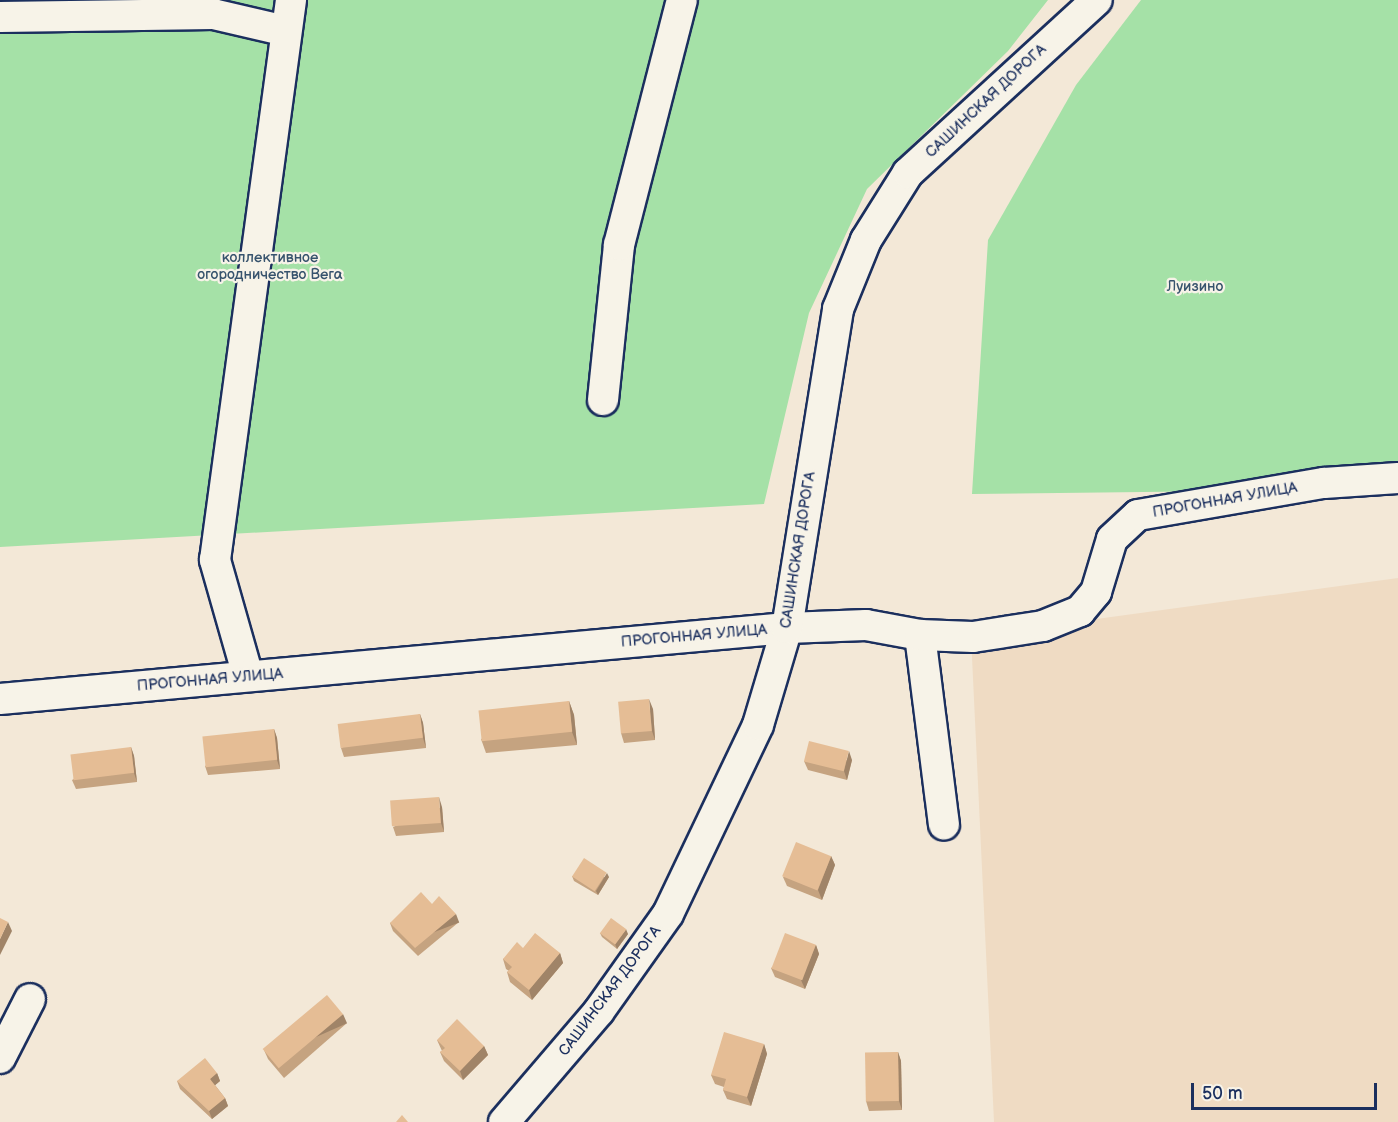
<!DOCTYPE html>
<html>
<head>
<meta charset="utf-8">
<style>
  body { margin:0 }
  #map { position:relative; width:1398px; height:1122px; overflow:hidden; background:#f3e8d7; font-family:"Balsamiq Sans",sans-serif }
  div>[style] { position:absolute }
  .built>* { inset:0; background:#efdbc3 }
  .green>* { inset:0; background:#a5e1a7 }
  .roads { filter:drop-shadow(2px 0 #1b2f5e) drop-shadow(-2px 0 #1b2f5e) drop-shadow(0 2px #1b2f5e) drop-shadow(0 -2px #1b2f5e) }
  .minor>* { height:30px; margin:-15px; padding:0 15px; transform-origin:15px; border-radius:15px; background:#f7f3e8 }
  .wall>* { inset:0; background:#c5a380 }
  .shaded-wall>* { inset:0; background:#a08468; transform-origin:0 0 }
  .building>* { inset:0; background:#e5bd95; transform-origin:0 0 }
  span { translate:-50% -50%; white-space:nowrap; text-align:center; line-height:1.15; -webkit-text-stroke:4.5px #f7f3e8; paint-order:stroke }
  .street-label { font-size:15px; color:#1b2f5e }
  .park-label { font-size:15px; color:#37536d }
  .scale { position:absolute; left:1191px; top:1083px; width:186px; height:27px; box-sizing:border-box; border:3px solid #1b2f5e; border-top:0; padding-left:8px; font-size:18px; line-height:21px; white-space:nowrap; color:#1b2f5e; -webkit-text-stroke:4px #f7f3e8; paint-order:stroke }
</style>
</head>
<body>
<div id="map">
  <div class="built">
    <div style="clip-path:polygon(1398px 578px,1398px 1122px,994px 1122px,971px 636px)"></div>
  </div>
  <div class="green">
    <div style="clip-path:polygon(0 0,1048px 0,1008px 51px,867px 189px,809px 313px,764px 504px,0 547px)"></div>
    <div style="clip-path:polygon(1141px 0,1398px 0,1398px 489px,972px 494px,988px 240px,1076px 85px)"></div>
  </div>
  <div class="roads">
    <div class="minor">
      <div style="left:0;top:17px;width:213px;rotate:-0.8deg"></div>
      <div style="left:213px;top:14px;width:75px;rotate:13.1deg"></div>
      <div style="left:603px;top:400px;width:156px;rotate:-84.1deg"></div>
      <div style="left:619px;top:245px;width:253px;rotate:-75.6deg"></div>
      <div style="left:920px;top:635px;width:191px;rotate:82.8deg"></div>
      <div style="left:248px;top:676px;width:121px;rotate:-105.9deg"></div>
      <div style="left:215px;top:560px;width:565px;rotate:-82.27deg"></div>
      <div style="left:0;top:699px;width:790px;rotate:-5.16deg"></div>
      <div style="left:787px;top:628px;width:79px;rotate:-2.2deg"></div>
      <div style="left:866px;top:625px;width:55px;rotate:10.5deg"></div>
      <div style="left:920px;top:635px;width:53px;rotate:2.2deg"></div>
      <div style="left:973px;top:637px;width:71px;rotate:-8.9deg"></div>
      <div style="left:1043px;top:626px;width:40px;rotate:-22deg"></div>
      <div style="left:1080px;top:611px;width:25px;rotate:-50deg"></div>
      <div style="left:1096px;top:592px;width:55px;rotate:-73.2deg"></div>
      <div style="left:1112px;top:539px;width:35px;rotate:-43deg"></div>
      <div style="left:1138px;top:515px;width:189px;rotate:-9.8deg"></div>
      <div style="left:1324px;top:483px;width:74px;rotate:-3.9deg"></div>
      <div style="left:0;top:1058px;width:66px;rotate:-63deg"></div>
      <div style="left:504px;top:1122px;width:146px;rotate:-49.4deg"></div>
      <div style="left:599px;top:1011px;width:119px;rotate:-54.6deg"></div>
      <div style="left:668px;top:914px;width:209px;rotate:-64.5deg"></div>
      <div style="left:758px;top:725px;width:101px;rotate:-73.4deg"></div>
      <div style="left:787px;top:628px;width:323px;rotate:-80.9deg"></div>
      <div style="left:838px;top:309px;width:74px;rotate:-67.9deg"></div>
      <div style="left:866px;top:240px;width:79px;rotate:-57.9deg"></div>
      <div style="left:908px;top:173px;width:256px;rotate:-42.5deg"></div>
    </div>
  </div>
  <div class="wall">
    <div style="clip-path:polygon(569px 701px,574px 715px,577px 745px,486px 753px,481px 739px)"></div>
    <div style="clip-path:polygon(653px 709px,655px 740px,624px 743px,621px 733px)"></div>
    <div style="clip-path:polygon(420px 714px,423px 723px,426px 748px,344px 757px,341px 748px)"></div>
    <div style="clip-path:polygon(274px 729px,277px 738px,280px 769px,208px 775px,205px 766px)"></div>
    <div style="clip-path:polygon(131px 747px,134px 756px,137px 782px,76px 789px,72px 780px)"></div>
    <div style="clip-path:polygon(852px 760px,847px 780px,808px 770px,804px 761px)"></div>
    <div style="clip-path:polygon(442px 807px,444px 832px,396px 836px,393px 827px)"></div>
    <div style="clip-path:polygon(831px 856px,835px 865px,822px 900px,787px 886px,783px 877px)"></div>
    <div style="clip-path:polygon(572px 876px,609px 877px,598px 895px,574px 881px)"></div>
    <div style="clip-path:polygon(432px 904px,459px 922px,418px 956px,393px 931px,390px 923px)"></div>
    <div style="clip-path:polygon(600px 933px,628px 934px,617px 949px,602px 937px)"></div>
    <div style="clip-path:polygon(816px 945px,819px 954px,805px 989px,775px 977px,771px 968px)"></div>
    <div style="clip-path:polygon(523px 948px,560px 953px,563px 963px,532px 1000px,510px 982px,507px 972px,509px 971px,506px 969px,503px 959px)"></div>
    <div style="clip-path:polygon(347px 1023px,284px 1078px,268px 1059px,264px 1050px)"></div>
    <div style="clip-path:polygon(437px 1040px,484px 1046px,488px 1055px,463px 1080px,444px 1061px,440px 1052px,442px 1051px)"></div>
    <div style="clip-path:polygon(764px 1044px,767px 1054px,751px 1106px,727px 1099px,723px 1090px,724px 1087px,715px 1084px,711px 1075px)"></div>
    <div style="clip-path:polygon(898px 1052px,901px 1061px,902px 1110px,869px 1111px,866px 1101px)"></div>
    <div style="clip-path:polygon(217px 1073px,220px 1081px,215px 1085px,225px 1098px,228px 1106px,212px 1119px,180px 1089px,177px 1081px)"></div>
  </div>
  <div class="shaded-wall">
    <div style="clip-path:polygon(649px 699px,653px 709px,655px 740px,652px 731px)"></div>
    <div style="clip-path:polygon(569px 701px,574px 715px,577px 745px,572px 732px)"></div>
    <div style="clip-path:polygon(420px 714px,423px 723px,426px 748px,423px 738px)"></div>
    <div style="clip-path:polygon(274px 729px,277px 738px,280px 769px,277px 760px)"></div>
    <div style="clip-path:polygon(131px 747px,134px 756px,137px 782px,134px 773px)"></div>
    <div style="clip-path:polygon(849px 751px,852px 760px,847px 780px,844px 771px)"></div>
    <div style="clip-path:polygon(439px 797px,442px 807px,444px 832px,441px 823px)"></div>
    <div style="clip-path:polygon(831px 856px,835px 865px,822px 900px,818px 890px)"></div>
    <div style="clip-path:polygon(607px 873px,609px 877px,598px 895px,596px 891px)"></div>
    <div style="left:456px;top:914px;width:9px;height:53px;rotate:69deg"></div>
    <div style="clip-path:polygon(8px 922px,12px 931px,0 955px,0 939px)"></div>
    <div style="clip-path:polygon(626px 929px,628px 934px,617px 949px,615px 944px)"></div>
    <div style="clip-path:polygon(816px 945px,819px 954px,805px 989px,801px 980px)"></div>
    <div style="clip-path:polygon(560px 953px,563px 963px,532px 1000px,529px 990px)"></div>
    <div style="left:343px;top:1014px;width:10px;height:84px;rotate:66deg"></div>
    <div style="clip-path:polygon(764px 1044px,767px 1054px,751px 1106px,747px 1097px)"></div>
    <div style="clip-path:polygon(484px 1046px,488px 1055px,463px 1080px,460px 1071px)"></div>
    <div style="clip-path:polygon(898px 1052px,901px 1061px,902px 1110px,899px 1101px)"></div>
    <div style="clip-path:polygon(217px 1073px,220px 1081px,213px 1087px,210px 1079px)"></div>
    <div style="clip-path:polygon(225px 1098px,228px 1106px,212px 1119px,209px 1111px)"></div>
  </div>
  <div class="building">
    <div style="left:649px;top:699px;width:32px;height:31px;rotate:85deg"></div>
    <div style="left:569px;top:701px;width:31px;height:91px;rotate:84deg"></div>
    <div style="left:420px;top:714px;width:24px;height:83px;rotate:83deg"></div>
    <div style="left:274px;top:729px;width:31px;height:72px;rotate:84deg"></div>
    <div style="left:809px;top:741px;width:41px;height:21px;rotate:14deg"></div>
    <div style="left:131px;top:747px;width:26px;height:61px;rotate:83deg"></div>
    <div style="left:439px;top:797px;width:26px;height:49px;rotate:86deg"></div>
    <div style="left:796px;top:842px;width:38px;height:37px;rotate:22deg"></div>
    <div style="left:584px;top:858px;width:27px;height:22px;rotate:33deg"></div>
    <div style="clip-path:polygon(421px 892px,432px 904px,439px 896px,456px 914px,415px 948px,390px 923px)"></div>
    <div style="clip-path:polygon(0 918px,8px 922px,0 939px)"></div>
    <div style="left:611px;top:918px;width:19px;height:19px;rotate:36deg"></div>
    <div style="clip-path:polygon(535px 933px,560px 953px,529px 990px,507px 972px,512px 967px,503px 959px,517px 942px,523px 948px)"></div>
    <div style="left:785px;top:933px;width:33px;height:38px;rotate:21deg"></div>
    <div style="left:327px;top:995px;width:25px;height:84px;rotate:50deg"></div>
    <div style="clip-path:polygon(457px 1019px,484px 1046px,460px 1071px,440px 1052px,445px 1048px,437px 1040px)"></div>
    <div style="clip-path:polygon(724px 1032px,764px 1044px,747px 1097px,723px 1090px,726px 1079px,711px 1075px)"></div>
    <div style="left:898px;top:1052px;width:49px;height:33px;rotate:89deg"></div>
    <div style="clip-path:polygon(205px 1058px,217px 1073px,210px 1079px,225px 1098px,209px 1111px,177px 1081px)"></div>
    <div style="clip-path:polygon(402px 1115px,408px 1122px,396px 1122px)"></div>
  </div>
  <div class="street-label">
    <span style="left:986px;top:101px;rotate:-43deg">САШИНСКАЯ ДОРОГА</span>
    <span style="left:1225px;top:500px;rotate:-10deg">ПРОГОННАЯ УЛИЦА</span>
    <span style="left:798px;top:550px;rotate:-81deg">САШИНСКАЯ ДОРОГА</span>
    <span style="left:694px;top:636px;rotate:-5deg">ПРОГОННАЯ УЛИЦА</span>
    <span style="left:210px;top:680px;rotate:-5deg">ПРОГОННАЯ УЛИЦА</span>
    <span style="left:610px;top:991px;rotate:-53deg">САШИНСКАЯ ДОРОГА</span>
  </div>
  <div class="park-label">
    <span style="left:270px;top:266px">коллективное<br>огородничество Вега</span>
    <span style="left:1195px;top:287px">Луизино</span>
  </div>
  <div class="scale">50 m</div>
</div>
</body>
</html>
